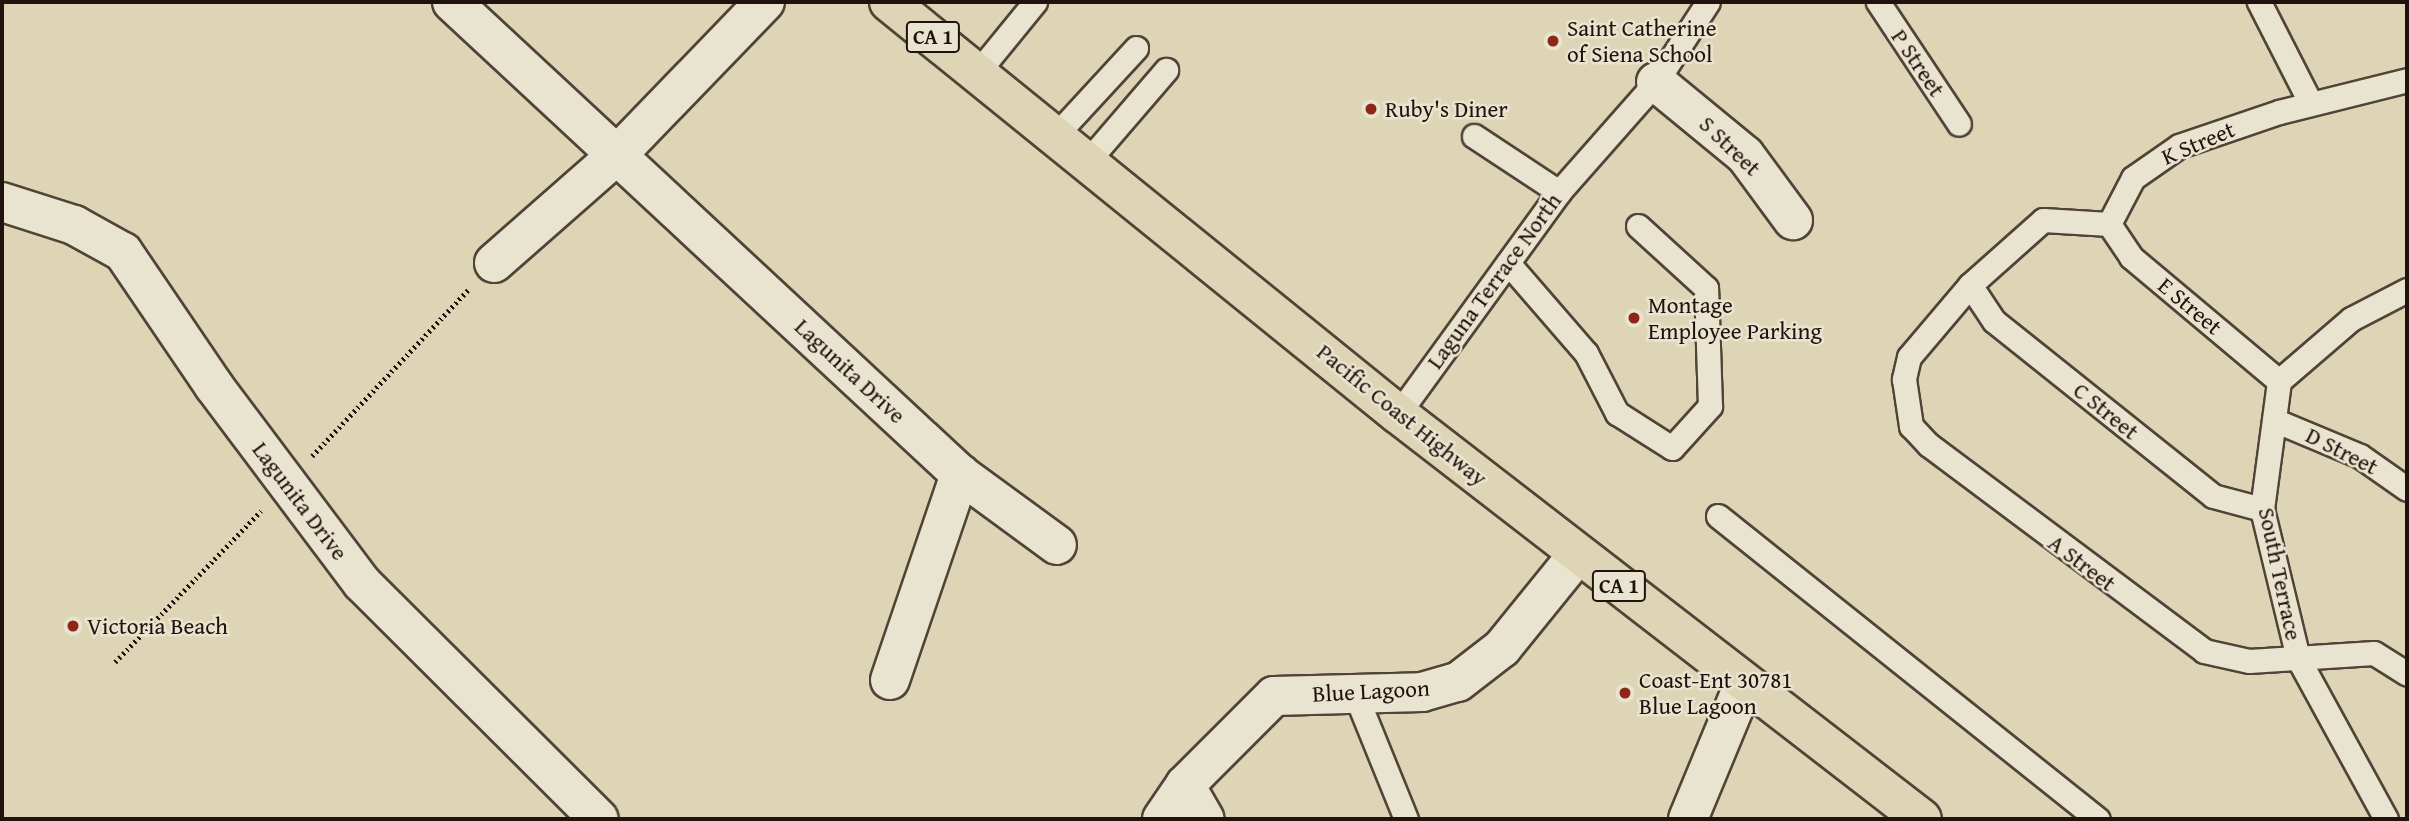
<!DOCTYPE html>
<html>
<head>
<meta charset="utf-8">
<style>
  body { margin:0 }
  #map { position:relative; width:2409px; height:821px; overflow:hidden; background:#ddd5b5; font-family:"Gentium Book Plus",serif }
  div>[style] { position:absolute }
  .path>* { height:4.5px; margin-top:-2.25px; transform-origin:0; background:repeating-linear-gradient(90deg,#22120d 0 2px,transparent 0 5.5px) }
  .roads { filter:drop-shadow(2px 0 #514337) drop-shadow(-2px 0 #514337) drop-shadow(0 2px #514337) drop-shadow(0 -2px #514337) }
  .service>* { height:23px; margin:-11.5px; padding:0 11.5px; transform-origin:11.5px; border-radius:11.5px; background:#e9e4cf }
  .minor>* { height:38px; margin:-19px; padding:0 19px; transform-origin:19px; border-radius:19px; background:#e9e4cf }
  .trunk>* { height:38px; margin:-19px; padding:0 19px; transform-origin:19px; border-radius:19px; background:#ddd5b5 }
  .dots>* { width:19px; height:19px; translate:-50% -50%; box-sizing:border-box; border:4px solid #e9e4cf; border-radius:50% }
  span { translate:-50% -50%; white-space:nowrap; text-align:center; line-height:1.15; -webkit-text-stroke:5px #e9e4cf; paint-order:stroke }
  .shield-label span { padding:2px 5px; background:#e9e4cf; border:2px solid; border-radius:5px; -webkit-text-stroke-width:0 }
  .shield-label { font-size:21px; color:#22120d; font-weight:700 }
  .poi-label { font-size:23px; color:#22120d }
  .left { translate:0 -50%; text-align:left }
  .street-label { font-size:23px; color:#22120d }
  .frame { position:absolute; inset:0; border:4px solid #22120d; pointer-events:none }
</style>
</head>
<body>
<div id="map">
  <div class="path">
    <div style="left:312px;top:456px;width:229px;rotate:-46.8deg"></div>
    <div style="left:115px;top:662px;width:210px;rotate:-46deg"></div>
  </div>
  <div class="roads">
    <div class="service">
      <div style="left:1878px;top:2px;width:146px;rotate:56.4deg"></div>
      <div style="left:2259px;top:2px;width:114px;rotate:63deg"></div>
      <div style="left:977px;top:73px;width:92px;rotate:-50.8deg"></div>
      <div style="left:1474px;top:136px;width:102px;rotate:33.4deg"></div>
      <div style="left:1054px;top:137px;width:121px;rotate:-47.3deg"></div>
      <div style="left:1086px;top:163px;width:123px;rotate:-49.3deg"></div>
      <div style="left:2109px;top:224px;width:66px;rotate:-176.5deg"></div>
      <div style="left:2043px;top:220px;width:98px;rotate:138.3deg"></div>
      <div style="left:1970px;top:285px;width:94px;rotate:130.3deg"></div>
      <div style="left:1909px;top:357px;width:23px;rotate:103deg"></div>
      <div style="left:1904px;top:379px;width:48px;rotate:81.5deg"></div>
      <div style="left:1911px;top:426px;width:26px;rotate:47deg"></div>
      <div style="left:1929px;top:445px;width:344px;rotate:36.8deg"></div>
      <div style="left:2204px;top:651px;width:46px;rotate:12.5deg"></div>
      <div style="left:2249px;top:661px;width:125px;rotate:-3.7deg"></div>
      <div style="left:2374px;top:653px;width:39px;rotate:32deg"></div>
      <div style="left:2109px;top:224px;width:52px;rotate:-62.4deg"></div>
      <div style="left:2133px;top:178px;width:56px;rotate:-34.8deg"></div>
      <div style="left:2179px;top:146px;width:106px;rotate:-18.8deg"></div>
      <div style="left:2279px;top:112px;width:132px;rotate:-14deg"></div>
      <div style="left:2109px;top:224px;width:40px;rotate:56deg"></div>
      <div style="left:2131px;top:257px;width:193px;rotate:40deg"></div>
      <div style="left:1508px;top:263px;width:119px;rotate:49.1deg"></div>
      <div style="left:1586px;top:353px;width:68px;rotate:62.7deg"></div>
      <div style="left:1617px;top:413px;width:65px;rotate:32.5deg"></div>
      <div style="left:1672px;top:448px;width:57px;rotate:-47.9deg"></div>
      <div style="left:1710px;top:406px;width:118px;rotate:-91.9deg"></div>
      <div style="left:1706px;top:288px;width:92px;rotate:-137.6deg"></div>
      <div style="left:1970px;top:285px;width:43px;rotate:56.3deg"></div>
      <div style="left:1994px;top:321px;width:280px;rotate:38.6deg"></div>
      <div style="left:2213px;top:496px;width:51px;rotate:14.9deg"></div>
      <div style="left:1398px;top:414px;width:274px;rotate:-54deg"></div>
      <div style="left:1559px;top:192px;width:147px;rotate:-48.6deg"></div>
      <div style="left:1656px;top:82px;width:95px;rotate:-57deg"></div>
      <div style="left:2274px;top:420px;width:93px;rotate:22.7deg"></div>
      <div style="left:2360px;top:456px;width:57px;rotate:35.1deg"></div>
      <div style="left:1718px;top:516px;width:486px;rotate:38.6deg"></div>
      <div style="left:1354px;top:691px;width:138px;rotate:67.9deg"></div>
      <div style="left:2386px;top:819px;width:183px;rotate:-118.7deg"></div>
      <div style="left:2298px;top:658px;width:153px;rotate:-103.6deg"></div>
      <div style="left:2262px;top:509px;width:129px;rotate:-82.4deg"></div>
      <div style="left:2279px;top:381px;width:95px;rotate:-40.7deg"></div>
      <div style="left:2351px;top:319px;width:63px;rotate:-27.4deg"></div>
    </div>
    <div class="minor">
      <div style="left:452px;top:2px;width:693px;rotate:42.9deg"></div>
      <div style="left:960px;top:474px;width:120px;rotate:36.2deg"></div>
      <div style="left:1656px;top:82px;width:115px;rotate:39.4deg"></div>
      <div style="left:1745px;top:155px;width:81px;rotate:53.6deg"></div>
      <div style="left:2px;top:202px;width:76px;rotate:17.7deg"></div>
      <div style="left:74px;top:225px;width:56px;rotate:28.9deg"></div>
      <div style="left:123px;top:252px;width:162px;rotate:55.8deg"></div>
      <div style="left:214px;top:386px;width:246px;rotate:53.1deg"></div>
      <div style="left:362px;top:583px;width:334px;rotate:44.9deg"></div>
      <div style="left:494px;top:263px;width:164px;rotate:-41.3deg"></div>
      <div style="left:617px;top:155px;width:213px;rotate:-46deg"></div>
      <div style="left:890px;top:680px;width:218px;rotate:-71.2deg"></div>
      <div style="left:1185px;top:785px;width:39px;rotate:60deg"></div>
      <div style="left:1162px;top:819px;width:41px;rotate:-55.9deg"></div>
      <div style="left:1185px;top:785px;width:126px;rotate:-45deg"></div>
      <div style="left:1274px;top:696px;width:148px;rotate:-1.5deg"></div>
      <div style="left:1422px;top:692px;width:37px;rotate:-16deg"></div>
      <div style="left:1458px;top:682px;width:56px;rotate:-37.7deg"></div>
      <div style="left:1502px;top:648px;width:121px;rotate:-51deg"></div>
      <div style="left:1688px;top:819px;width:146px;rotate:-67.5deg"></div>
    </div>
    <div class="trunk">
      <div style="left:889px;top:2px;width:655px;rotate:38.99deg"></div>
      <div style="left:1398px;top:414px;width:662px;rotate:37.7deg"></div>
    </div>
  </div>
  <div class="dots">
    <div style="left:1553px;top:41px;background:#8f2418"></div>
    <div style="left:1371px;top:109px;background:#8f2418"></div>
    <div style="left:1634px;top:318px;background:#8f2418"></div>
    <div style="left:73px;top:626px;background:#8f2418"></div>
    <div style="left:1625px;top:693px;background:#8f2418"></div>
  </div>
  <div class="shield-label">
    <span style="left:933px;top:37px">CA 1</span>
    <span style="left:1619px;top:586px">CA 1</span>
  </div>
  <div class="poi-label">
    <span class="left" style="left:1567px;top:41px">Saint Catherine<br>of Siena School</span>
    <span class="left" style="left:1385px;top:109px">Ruby's Diner</span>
    <span class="left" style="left:1648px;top:318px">Montage<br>Employee Parking</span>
    <span class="left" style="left:87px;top:626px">Victoria Beach</span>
    <span class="left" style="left:1639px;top:693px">Coast-Ent 30781<br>Blue Lagoon</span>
  </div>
  <div class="street-label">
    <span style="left:1918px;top:63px;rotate:56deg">P Street</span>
    <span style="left:2198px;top:143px;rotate:-23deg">K Street</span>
    <span style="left:1730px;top:146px;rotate:44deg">S Street</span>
    <span style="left:1494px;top:281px;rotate:-54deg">Laguna Terrace North</span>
    <span style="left:2190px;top:306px;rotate:40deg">E Street</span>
    <span style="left:850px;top:371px;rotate:43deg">Lagunita Drive</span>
    <span style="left:2106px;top:411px;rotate:39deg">C Street</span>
    <span style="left:1402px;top:415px;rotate:39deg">Pacific Coast Highway</span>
    <span style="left:2342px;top:451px;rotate:27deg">D Street</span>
    <span style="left:300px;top:501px;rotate:53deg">Lagunita Drive</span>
    <span style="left:2082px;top:563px;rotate:37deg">A Street</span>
    <span style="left:2280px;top:574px;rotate:78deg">South Terrace</span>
    <span style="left:1371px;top:691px;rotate:-3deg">Blue Lagoon</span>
  </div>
  <div class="frame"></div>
</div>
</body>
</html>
